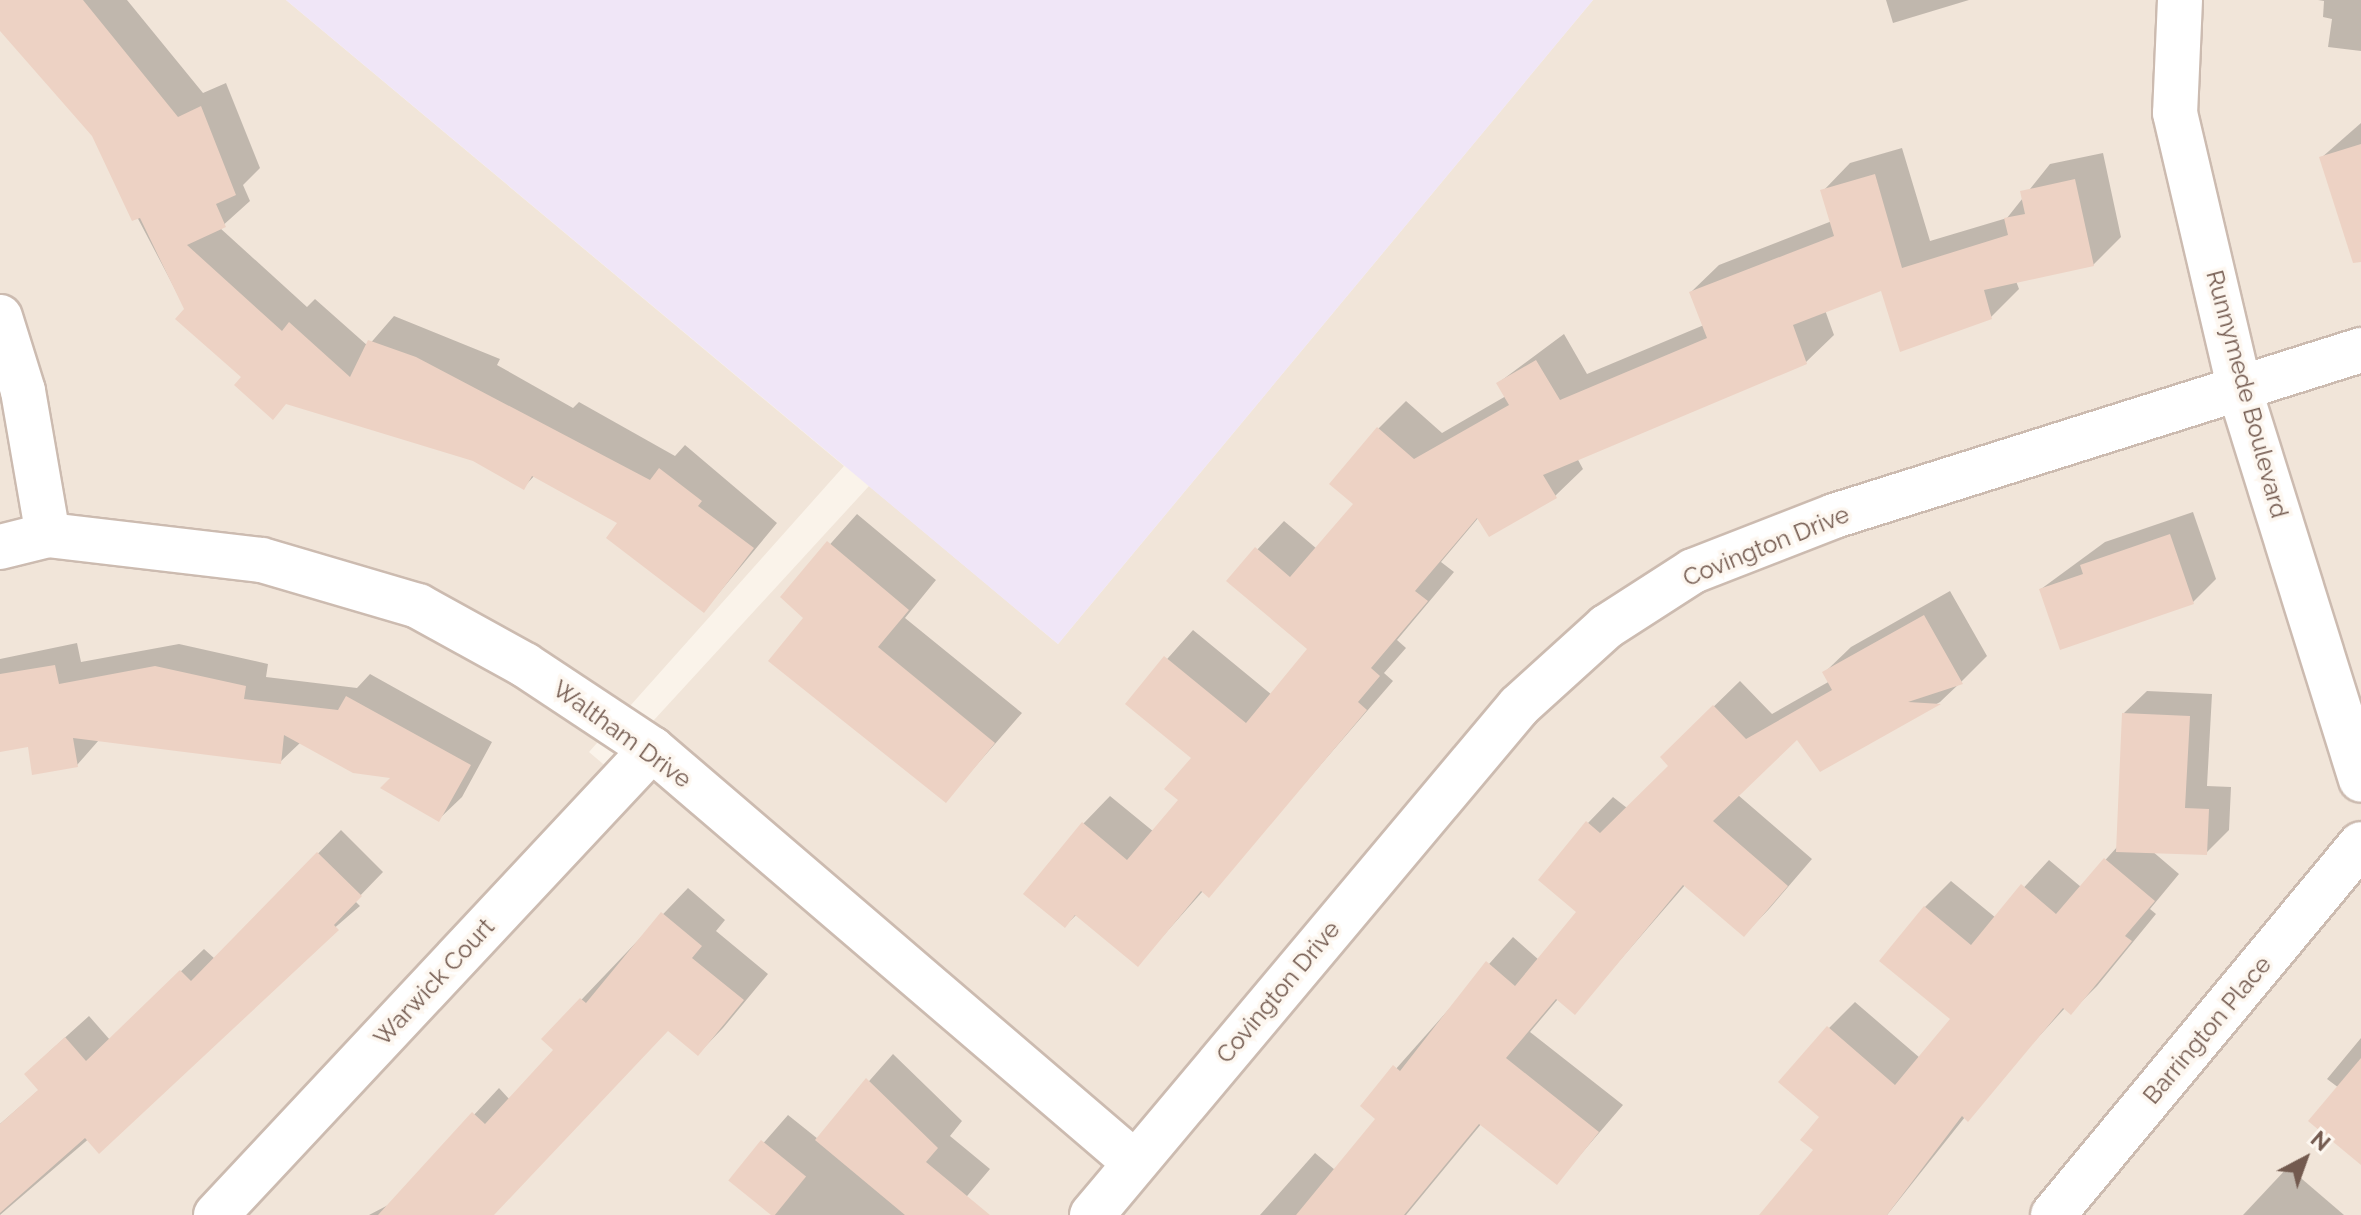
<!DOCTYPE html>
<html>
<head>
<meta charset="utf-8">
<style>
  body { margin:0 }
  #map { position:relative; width:2361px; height:1215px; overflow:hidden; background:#faf3ea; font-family:Raleway,sans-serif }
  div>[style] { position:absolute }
  .residential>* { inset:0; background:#f1e5d9 }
  .education>* { inset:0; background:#f0e6f7 }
  .shadow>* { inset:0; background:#0003 }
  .building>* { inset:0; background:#edd2c4; transform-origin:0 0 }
  .roads { filter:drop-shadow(2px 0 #ccbbb0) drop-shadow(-2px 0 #ccbbb0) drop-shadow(0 2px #ccbbb0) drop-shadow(0 -2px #ccbbb0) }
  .minor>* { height:44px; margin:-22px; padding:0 22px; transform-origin:22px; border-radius:22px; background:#fff }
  span { translate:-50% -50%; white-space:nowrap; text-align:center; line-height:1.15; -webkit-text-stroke:7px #fdf7f0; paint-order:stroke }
  .street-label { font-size:24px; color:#735a4f }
  .north { position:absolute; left:2265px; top:1119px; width:80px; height:80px; -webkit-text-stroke:6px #fdf7f0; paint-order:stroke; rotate:41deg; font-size:22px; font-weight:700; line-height:32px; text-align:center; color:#735a4f }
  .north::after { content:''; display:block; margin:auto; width:28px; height:36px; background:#735a4f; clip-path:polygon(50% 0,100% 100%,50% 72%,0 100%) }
</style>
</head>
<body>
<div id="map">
  <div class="residential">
    <div style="clip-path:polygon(0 0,286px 0,844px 466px,589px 752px,609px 769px,869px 486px,1058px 644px,1593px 0,2361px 0,2361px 1215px,0 1215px)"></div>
  </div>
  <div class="education">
    <div style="clip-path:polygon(286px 0,1593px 0,1058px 644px)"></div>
  </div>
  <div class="shadow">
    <div style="clip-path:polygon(0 0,127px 0,203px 93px,226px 83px,260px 168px,243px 185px,250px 201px,220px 228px,307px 307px,315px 299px,368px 346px,394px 316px,500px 359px,497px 365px,573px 408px,579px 402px,675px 456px,685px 445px,777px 523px,704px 611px,620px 523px,535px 475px,524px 487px,474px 459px,244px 377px,186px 310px,94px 135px,0 26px)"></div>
    <div style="clip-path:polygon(1886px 0,1969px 0,1893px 23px)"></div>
    <div style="clip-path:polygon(2318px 0,2361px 0,2361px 51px,2328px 47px,2332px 19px,2323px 17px,2324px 1px)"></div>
    <div style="clip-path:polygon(2361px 123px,2361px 229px,2321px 158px)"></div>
    <div style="clip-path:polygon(1902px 148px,1930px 241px,2007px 218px,2050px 164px,2103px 153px,2121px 237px,2093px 265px,2016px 281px,2019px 289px,1991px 317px,1882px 289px,1825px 310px,1834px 335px,1806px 362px,1577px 458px,1583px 469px,1555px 496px,1479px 517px,1441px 562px,1454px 572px,1397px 640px,1406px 648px,1384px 673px,1393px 681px,1208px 895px,1203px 891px,1138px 964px,1077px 914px,1065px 926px,1083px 824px,1110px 796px,1154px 832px,1180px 799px,1194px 757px,1127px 704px,1193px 630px,1272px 695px,1310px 649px,1229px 580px,1284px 521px,1317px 549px,1356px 503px,1378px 429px,1406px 401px,1442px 433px,1506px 396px,1498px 383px,1564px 334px,1587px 374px,1704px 325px,1691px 292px,1719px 265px,1832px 221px,1823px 191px,1850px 163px)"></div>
    <div style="clip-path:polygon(2193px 512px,2216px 579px,2193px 602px,2041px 589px,2105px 542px)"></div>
    <div style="clip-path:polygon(857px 514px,936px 580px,905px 618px,1022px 713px,946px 800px,770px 661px,806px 618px,783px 597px)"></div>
    <div style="clip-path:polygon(1950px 591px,1987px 656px,1961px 682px,1940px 702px,1820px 770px,1798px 737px,1738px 795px,1812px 859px,1769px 909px,1744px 935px,1686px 884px,1575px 1012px,1558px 999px,1530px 1032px,1623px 1105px,1557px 1182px,1482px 1123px,1406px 1215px,1260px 1215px,1315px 1153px,1335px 1170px,1378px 1118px,1363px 1106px,1513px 937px,1539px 960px,1579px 912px,1588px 823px,1613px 797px,1627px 808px,1670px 766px,1662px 757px,1740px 681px,1772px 714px,1830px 681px,1825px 672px,1851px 647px)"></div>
    <div style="clip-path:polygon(77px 643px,81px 662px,179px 644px,268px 664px,266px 677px,357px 688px,370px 674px,492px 742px,462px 797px,439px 819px,394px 776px,301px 742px,280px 762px,99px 740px,77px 765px,29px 745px,0 750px,0 659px)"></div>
    <div style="clip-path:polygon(2147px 691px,2212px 694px,2207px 786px,2231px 787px,2229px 830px,2206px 853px,2152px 851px,2179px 874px,2150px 909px,2156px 914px,2097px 986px,2071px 1012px,2065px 1008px,1965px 1117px,1887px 1215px,1762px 1215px,1816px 1150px,1829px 1028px,1855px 1002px,1920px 1058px,1953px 1019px,1925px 907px,1951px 881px,1996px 918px,2049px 860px,2081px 887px,2118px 846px,2124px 713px)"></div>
    <div style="clip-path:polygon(341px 830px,383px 872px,355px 901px,360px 906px,0 1215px,0 1124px,40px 1089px,49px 1052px,89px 1016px,110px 1040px,204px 949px,215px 959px)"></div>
    <div style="clip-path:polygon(688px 888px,725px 920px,716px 931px,768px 974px,723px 1028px,698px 1054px,668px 1029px,480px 1215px,369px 1215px,392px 1203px,499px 1088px,510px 1100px,556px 1050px,544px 1039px)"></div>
    <div style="clip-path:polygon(2361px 1038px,2361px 1153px,2339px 1088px,2327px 1079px)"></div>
    <div style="clip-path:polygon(893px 1054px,962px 1121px,950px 1136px,990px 1169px,951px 1215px,775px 1215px,731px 1180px,788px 1115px,818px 1139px)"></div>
    <div style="clip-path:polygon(2288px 1167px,2344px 1215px,2243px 1215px)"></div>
  </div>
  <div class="building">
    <div style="clip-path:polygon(0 0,83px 0,178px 117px,201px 106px,236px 195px,216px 204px,226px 227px,187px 245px,282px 331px,289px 322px,350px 377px,368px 340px,416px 357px,650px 480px,659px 468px,702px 501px,698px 506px,754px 548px,704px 613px,606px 538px,617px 523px,532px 476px,524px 490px,473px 461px,286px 404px,273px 420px,234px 385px,241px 377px,175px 319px,184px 309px,140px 218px,132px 221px,92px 136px,0 31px)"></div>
    <div style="clip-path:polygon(2361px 144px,2361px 262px,2353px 263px,2319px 157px)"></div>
    <div style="clip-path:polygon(1875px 174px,1902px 268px,2008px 235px,2004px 218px,2025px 214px,2020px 191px,2075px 179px,2094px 266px,1984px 290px,1992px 319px,1900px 352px,1881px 291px,1793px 325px,1807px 364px,1543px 475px,1557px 498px,1489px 537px,1477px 518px,1415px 591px,1428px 601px,1371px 668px,1380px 676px,1358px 702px,1367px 710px,1209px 898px,1201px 891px,1138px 967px,1075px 915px,1065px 928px,1023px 894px,1082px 822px,1127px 860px,1178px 800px,1164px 789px,1191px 758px,1125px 704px,1164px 656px,1246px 723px,1307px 649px,1226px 581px,1255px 547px,1290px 577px,1353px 504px,1329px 484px,1377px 427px,1414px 459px,1509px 405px,1496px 383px,1536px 360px,1560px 400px,1707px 338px,1689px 292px,1834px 236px,1820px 190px)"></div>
    <div style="clip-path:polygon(2170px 534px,2194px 604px,2060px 650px,2039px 589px,2083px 574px,2080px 565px)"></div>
    <div style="clip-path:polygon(827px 541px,909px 610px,878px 647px,995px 743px,946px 803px,768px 661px,803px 618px,780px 597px)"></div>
    <div style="clip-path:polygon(1924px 615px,1963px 684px,1908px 702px,1941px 704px,1820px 772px,1797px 740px,1713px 821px,1788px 886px,1744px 937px,1683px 885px,1575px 1015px,1556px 999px,1506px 1058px,1599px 1132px,1557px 1185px,1479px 1124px,1404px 1215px,1296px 1215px,1375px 1119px,1360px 1106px,1393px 1065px,1400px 1071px,1486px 961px,1515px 986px,1576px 912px,1538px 880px,1586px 821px,1600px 833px,1668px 766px,1660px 757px,1713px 705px,1746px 739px,1832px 690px,1822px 672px)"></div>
    <div style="clip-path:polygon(55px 665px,59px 684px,155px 666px,246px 686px,244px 699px,338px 710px,346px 696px,471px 765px,439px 822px,380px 788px,390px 778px,353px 773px,284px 735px,281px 764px,73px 738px,78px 767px,32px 775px,28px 747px,0 752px,0 674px)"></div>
    <div style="clip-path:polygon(2122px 713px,2190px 716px,2185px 808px,2209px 809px,2207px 855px,2116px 852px)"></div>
    <div style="clip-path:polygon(317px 852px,362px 896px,334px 925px,339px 930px,99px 1154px,85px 1138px,0 1213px,0 1124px,38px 1090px,24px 1074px,65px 1037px,86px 1061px,180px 970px,191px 981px)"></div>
    <div style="clip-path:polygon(2104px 858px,2155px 901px,2125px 936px,2132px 941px,2071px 1015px,2063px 1008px,1968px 1122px,1962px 1116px,1887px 1215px,1759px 1215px,1813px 1150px,1800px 1140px,1819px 1117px,1778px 1082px,1827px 1026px,1895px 1085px,1950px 1019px,1879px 961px,1924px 906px,1971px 945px,2021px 884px,2056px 914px)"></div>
    <div style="clip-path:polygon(661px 912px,702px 946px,692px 958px,744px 1000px,698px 1056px,668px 1031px,494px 1215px,378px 1215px,472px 1112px,485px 1124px,553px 1050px,541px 1039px,580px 998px,586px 1003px)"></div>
    <div style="clip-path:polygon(2361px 1058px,2361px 1165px,2308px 1121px)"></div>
    <div style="clip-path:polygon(866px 1078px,938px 1148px,926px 1162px,990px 1215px,905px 1215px,815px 1140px)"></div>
    <div style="left:761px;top:1140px;width:58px;height:52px;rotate:39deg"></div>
  </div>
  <div class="roads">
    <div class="minor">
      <div style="left:2180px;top:0;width:113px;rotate:92.5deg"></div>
      <div style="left:2175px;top:113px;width:285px;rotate:76.8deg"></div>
      <div style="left:2240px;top:391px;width:407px;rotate:72.7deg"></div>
      <div style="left:0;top:317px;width:77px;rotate:72.7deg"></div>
      <div style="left:23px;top:391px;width:146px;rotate:80.2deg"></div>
      <div style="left:0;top:547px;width:49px;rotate:-14deg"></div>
      <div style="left:48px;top:535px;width:215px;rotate:6.7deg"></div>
      <div style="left:262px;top:560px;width:163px;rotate:16.4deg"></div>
      <div style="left:418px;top:606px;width:122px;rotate:28.9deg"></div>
      <div style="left:525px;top:665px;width:152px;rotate:33.5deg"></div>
      <div style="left:652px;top:749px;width:635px;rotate:40.59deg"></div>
      <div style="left:216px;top:1215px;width:638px;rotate:-46.9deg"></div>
      <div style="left:1092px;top:1215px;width:664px;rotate:-50.01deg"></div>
      <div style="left:1519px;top:706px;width:118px;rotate:-42.2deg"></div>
      <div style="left:1606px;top:627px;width:103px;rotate:-32.8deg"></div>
      <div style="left:1693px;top:571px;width:151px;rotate:-21.3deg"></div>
      <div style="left:1834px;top:516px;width:553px;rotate:-17.48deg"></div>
      <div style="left:2053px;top:1215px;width:482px;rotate:-50.3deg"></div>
    </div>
  </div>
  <div class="street-label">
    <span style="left:2247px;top:394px;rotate:75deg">Runnymede Boulevard</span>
    <span style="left:1766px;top:546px;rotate:-22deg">Covington Drive</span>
    <span style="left:622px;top:734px;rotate:36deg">Waltham Drive</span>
    <span style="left:434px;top:982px;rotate:-47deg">Warwick Court</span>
    <span style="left:1278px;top:992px;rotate:-50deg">Covington Drive</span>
    <span style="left:2207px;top:1030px;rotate:-50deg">Barrington Place</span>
  </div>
  <div class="north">N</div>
</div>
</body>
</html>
